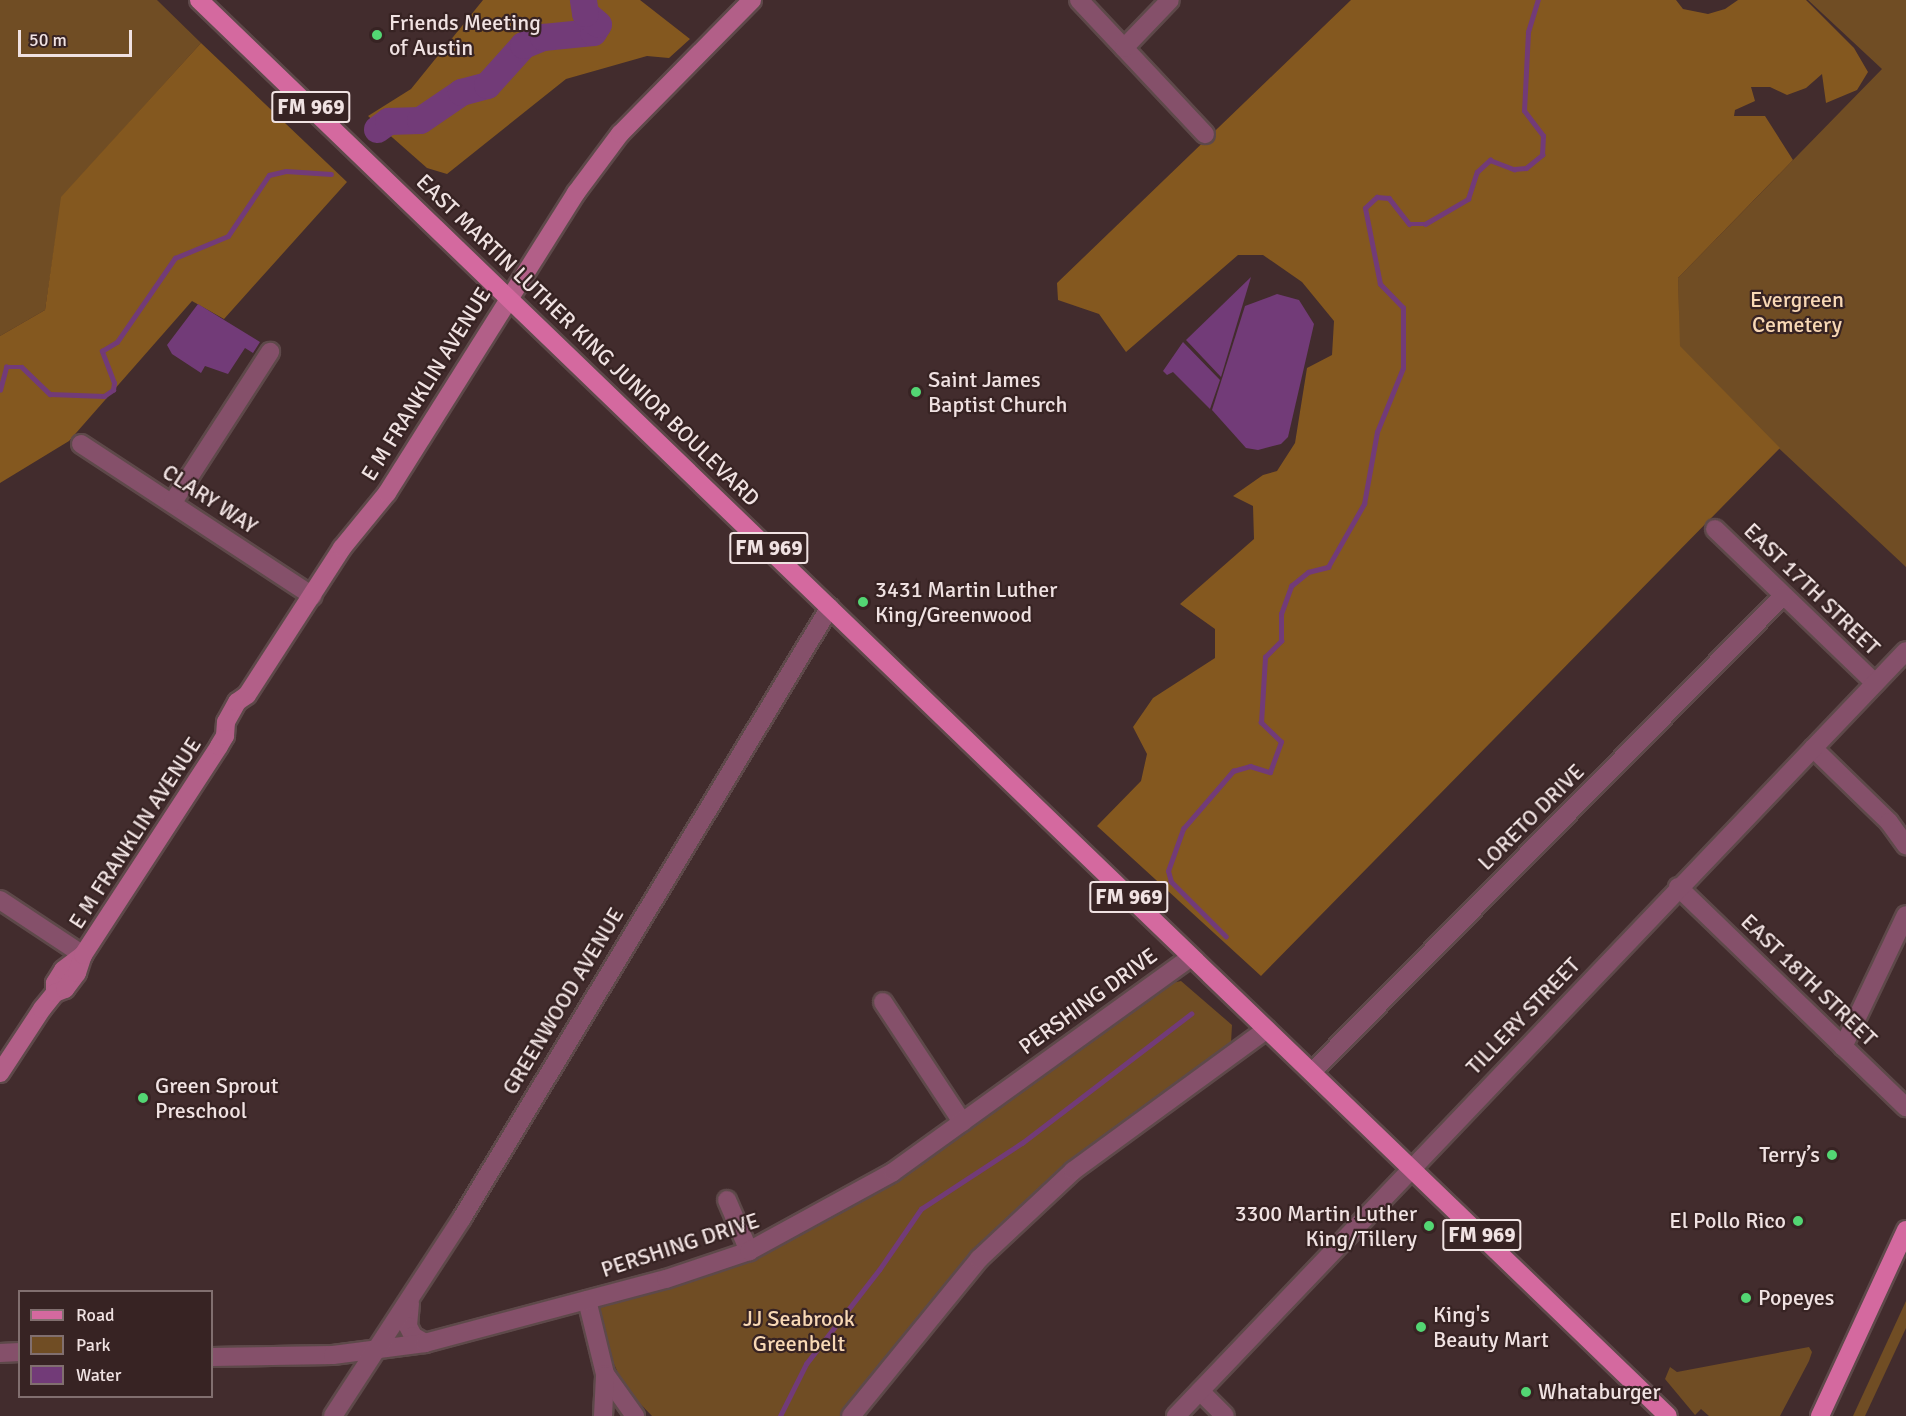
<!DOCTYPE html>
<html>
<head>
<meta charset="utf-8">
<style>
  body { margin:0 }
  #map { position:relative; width:1906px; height:1416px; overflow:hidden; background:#422c2d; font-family:Signika,sans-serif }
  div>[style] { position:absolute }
  .green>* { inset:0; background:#704d24 }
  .forest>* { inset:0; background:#84581f }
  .water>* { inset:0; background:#723b78 }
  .stream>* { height:4.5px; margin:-2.25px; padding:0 2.25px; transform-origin:2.25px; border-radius:2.25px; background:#723b78 }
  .river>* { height:27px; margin:-13.5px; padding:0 13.5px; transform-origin:13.5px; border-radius:13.5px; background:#723b78 }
  .roads { filter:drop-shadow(2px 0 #5e494a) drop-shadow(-2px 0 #5e494a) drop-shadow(0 2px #5e494a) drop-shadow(0 -2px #5e494a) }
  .street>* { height:18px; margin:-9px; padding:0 9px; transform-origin:9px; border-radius:9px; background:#85506a }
  .secondary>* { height:18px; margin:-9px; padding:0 9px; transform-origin:9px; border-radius:9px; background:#b25f88 }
  .primary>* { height:18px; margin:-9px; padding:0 9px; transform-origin:9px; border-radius:9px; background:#d4699f }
  .dots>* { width:16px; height:16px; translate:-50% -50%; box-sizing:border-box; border:3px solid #372323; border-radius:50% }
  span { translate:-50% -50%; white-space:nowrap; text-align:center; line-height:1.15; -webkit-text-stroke:4.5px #372323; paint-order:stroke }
  .shield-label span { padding:2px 4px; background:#372323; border:2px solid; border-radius:4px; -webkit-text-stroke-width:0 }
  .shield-label { font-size:21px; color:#f0e2e2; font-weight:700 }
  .poi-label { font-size:22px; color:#f0e2e2 }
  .left { translate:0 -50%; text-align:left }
  .right { translate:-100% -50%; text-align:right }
  .park-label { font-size:22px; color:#f8d8b5 }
  .street-label { font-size:22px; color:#f0e2e2 }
  .legend { position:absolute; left:18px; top:1290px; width:195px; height:108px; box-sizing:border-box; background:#372323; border:2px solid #816f6f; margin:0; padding:8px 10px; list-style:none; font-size:18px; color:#f0e2e2 }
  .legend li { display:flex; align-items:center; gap:12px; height:30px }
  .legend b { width:30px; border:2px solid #816f6f }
  .scale { position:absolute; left:18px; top:30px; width:114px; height:27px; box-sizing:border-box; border:3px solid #f0e2e2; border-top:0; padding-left:8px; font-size:18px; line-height:21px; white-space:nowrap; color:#f0e2e2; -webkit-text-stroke:4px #372323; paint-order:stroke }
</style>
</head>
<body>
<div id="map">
  <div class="green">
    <div style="clip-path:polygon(0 0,157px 0,201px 43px,62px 197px,45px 310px,0 336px)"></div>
    <div style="clip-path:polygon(1808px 0,1906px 0,1906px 567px,1769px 439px,1679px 346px,1678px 278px,1882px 69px)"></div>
    <div style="clip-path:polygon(1181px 981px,1232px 1025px,1231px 1043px,1050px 1179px,975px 1247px,841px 1416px,652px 1416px,625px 1388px,606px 1347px,600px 1307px,743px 1262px,857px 1204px,914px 1168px,1168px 984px)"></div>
    <div style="clip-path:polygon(1906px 1301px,1906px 1328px,1865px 1416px,1853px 1416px)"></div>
    <div style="clip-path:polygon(1809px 1347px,1812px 1352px,1809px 1361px,1780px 1416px,1709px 1416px,1701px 1409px,1695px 1415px,1665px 1379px,1670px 1367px,1677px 1372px)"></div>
  </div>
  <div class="forest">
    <div style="clip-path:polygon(483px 0,640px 0,690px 39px,669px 58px,647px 56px,566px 79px,447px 174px,427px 168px,368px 116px,411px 89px)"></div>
    <div style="clip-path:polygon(1351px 0,1676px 0,1683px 9px,1708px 14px,1725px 9px,1738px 0,1806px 0,1854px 48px,1868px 72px,1857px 90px,1826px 103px,1822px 74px,1806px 88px,1787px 95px,1770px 87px,1751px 87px,1755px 101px,1735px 110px,1734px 116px,1765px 116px,1793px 160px,1678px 278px,1680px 346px,1780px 448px,1261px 976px,1097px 826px,1141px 781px,1147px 754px,1133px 727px,1153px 698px,1215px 658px,1215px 629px,1180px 604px,1254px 539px,1253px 506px,1233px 496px,1263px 475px,1277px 471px,1295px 443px,1307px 368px,1332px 355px,1334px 321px,1302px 282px,1263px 255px,1238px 255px,1126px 352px,1099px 314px,1058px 300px,1057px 283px)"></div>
    <div style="clip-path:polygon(201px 43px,347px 182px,224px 319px,192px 301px,69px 441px,0 483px,0 336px,45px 310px,61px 197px)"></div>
  </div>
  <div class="water">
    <div style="clip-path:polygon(1251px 277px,1221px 377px,1186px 340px)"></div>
    <div style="clip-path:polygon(1277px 294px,1299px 300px,1314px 324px,1288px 437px,1281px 444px,1258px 450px,1246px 448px,1212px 410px,1245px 306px)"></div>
    <div style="clip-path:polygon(198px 304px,260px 342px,253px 353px,245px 348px,228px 374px,205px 366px,201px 373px,172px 354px,167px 345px)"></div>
    <div style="clip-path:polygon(1183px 342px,1220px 380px,1210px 409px,1173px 372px,1167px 375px,1163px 371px)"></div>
  </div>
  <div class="stream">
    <div style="left:0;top:390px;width:24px;rotate:-75deg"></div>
    <div style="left:6px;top:367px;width:16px"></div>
    <div style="left:22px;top:367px;width:39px;rotate:44deg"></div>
    <div style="left:50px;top:394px;width:54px;rotate:2.1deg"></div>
    <div style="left:104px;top:396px;width:11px;rotate:-34deg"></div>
    <div style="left:113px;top:390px;width:7px;rotate:-82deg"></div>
    <div style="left:114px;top:383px;width:34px;rotate:-111deg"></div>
    <div style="left:102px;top:351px;width:17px;rotate:-31deg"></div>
    <div style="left:117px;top:342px;width:102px;rotate:-55.4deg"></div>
    <div style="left:175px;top:258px;width:57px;rotate:-22.5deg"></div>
    <div style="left:228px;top:236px;width:73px;rotate:-56.1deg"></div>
    <div style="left:269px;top:175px;width:17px;rotate:-13deg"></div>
    <div style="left:286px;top:171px;width:45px;rotate:3.8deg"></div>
    <div style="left:1226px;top:937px;width:78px;rotate:-135deg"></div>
    <div style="left:1171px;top:882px;width:11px;rotate:-105deg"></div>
    <div style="left:1168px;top:871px;width:45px;rotate:-70.3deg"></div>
    <div style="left:1183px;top:829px;width:77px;rotate:-49.2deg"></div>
    <div style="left:1233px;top:771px;width:18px;rotate:-16deg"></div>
    <div style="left:1250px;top:766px;width:21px;rotate:17deg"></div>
    <div style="left:1270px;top:772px;width:32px;rotate:-70deg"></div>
    <div style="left:1281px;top:742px;width:28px;rotate:-136deg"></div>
    <div style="left:1261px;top:723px;width:66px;rotate:-86.5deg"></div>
    <div style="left:1265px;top:657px;width:23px;rotate:-45deg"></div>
    <div style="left:1281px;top:641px;width:27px;rotate:-90deg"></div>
    <div style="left:1281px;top:614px;width:30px;rotate:-70deg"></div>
    <div style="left:1291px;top:586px;width:22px;rotate:-39deg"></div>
    <div style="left:1308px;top:572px;width:21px;rotate:-14deg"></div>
    <div style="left:1328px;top:567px;width:73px;rotate:-60.3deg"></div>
    <div style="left:1364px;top:504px;width:73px;rotate:-79.8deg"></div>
    <div style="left:1377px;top:432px;width:69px;rotate:-67.9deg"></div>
    <div style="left:1403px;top:368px;width:60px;rotate:-90deg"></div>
    <div style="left:1403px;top:308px;width:33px;rotate:-134deg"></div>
    <div style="left:1380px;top:284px;width:77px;rotate:-101.2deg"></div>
    <div style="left:1365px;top:208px;width:16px;rotate:-43deg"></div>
    <div style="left:1377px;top:197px;width:12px;rotate:5deg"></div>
    <div style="left:1389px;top:198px;width:33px;rotate:52deg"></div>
    <div style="left:1409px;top:224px;width:16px"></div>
    <div style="left:1425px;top:224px;width:50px;rotate:-30.2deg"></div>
    <div style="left:1468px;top:199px;width:28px;rotate:-72deg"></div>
    <div style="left:1477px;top:172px;width:18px;rotate:-43deg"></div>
    <div style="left:1490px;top:160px;width:26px;rotate:21deg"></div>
    <div style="left:1514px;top:169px;width:12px;rotate:-5deg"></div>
    <div style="left:1526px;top:168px;width:21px;rotate:-39deg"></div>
    <div style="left:1542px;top:155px;width:19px;rotate:-87deg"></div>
    <div style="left:1543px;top:136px;width:31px;rotate:-127deg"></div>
    <div style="left:1524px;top:111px;width:79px;rotate:-87.1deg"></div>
    <div style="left:1528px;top:32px;width:34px;rotate:-73deg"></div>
    <div style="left:780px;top:1416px;width:58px;rotate:-63.4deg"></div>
    <div style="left:806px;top:1364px;width:119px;rotate:-52.2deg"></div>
    <div style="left:879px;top:1270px;width:74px;rotate:-55.5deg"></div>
    <div style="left:921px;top:1209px;width:121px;rotate:-33.2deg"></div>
    <div style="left:1022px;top:1143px;width:213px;rotate:-37.4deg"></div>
  </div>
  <div class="river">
    <div style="left:377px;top:129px;width:14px;rotate:-36deg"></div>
    <div style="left:388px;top:121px;width:32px;rotate:-2deg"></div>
    <div style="left:420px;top:120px;width:50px;rotate:-34.3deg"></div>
    <div style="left:461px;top:92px;width:27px;rotate:-15deg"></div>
    <div style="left:487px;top:85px;width:54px;rotate:-48deg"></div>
    <div style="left:523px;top:45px;width:22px;rotate:-22deg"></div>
    <div style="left:543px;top:37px;width:50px;rotate:-5.7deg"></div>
    <div style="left:593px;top:32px;width:9px;rotate:-58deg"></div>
    <div style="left:598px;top:24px;width:17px;rotate:-140deg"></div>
    <div style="left:585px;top:13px;width:13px;rotate:-99deg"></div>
  </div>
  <div class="roads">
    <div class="street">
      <div style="left:1079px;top:0;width:184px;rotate:46.8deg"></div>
      <div style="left:1124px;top:48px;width:66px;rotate:-46.2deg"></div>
      <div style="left:81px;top:444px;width:277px;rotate:33.3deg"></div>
      <div style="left:173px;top:502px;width:179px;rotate:-57.1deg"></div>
      <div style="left:1715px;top:529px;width:222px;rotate:43.9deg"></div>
      <div style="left:1813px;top:748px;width:106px;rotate:44.2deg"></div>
      <div style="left:1889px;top:822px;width:29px;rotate:54deg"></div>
      <div style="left:1678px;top:887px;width:317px;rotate:44deg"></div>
      <div style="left:0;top:900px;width:100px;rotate:33.5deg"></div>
      <div style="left:883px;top:1002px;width:144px;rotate:56.6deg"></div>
      <div style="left:1843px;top:1047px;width:146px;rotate:-64.5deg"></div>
      <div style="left:1312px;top:1072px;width:670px;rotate:-45.3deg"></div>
      <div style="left:727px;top:1200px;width:56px;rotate:66.7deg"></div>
      <div style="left:587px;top:1300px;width:76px;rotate:76.3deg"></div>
      <div style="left:605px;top:1374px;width:52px;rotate:54.5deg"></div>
      <div style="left:410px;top:1303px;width:23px;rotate:95deg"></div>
      <div style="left:408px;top:1326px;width:11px;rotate:63deg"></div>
      <div style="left:413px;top:1336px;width:14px;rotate:30deg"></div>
      <div style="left:0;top:1353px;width:20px;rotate:-3deg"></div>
      <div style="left:212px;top:1357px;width:121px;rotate:-0.9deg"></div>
      <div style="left:333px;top:1355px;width:93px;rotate:-7.4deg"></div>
      <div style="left:425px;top:1343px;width:249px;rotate:-14.9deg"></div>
      <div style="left:666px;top:1279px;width:88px;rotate:-18.6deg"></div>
      <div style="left:749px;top:1251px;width:164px;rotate:-28.7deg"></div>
      <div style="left:893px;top:1172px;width:367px;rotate:-35.8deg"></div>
      <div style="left:1200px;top:1391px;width:35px;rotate:45deg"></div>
      <div style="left:333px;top:1416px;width:236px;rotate:-56.9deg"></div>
      <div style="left:462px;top:1218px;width:713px;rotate:-58.94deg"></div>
      <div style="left:603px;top:1416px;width:40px;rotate:-87.1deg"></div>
      <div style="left:851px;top:1416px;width:203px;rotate:-50.8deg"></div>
      <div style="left:979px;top:1259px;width:129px;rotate:-43.1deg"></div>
      <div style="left:1073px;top:1171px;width:240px;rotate:-36.2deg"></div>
      <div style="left:1176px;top:1416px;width:1057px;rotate:-46.34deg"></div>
    </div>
    <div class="secondary">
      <div style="left:55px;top:993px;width:10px;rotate:-90deg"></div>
      <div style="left:55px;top:983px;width:15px;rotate:-58deg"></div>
      <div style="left:63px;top:970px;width:25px;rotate:-37deg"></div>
      <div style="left:0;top:1073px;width:77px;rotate:-56.7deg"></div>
      <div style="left:42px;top:1009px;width:21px;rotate:-51deg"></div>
      <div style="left:55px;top:993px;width:11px;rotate:-22deg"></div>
      <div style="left:65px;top:989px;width:20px;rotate:-53deg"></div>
      <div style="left:77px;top:973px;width:19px;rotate:-72deg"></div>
      <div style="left:83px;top:955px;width:249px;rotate:-56.9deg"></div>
      <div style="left:219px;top:746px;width:12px;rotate:-59deg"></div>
      <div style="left:225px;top:736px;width:14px;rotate:-86deg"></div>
      <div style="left:226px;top:722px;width:23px;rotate:-61deg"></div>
      <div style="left:237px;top:702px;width:12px;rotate:-35deg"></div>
      <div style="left:247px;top:695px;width:175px;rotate:-57.1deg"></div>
      <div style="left:342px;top:548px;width:71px;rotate:-50.7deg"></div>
      <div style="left:387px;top:493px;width:355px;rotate:-57.8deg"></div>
      <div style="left:576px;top:193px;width:74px;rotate:-53.3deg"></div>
      <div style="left:620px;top:134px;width:188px;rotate:-45.4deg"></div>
    </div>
    <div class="primary">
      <div style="left:199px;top:0;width:2040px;rotate:43.95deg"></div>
      <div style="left:1820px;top:1416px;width:205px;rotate:-65.2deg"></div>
    </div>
  </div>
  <div class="dots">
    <div style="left:377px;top:35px;background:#53d673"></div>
    <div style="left:916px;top:392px;background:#53d673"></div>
    <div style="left:863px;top:602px;background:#53d673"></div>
    <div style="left:143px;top:1098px;background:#53d673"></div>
    <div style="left:1832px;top:1155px;background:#53d673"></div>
    <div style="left:1798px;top:1221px;background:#53d673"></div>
    <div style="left:1429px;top:1226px;background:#53d673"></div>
    <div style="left:1746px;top:1298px;background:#53d673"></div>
    <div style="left:1421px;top:1327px;background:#53d673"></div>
    <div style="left:1526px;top:1392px;background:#53d673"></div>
  </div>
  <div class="shield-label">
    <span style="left:311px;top:107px">FM 969</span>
    <span style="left:769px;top:548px">FM 969</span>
    <span style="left:1129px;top:897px">FM 969</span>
    <span style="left:1482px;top:1235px">FM 969</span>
  </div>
  <div class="poi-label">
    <span class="left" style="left:389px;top:35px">Friends Meeting<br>of Austin</span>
    <span class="left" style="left:928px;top:392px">Saint James<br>Baptist Church</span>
    <span class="left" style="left:875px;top:602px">3431 Martin Luther<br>King/Greenwood</span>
    <span class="left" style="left:155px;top:1098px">Green Sprout<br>Preschool</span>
    <span class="right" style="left:1820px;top:1155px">Terry’s</span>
    <span class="right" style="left:1417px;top:1226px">3300 Martin Luther<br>King/Tillery</span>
    <span class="right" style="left:1786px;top:1221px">El Pollo Rico</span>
    <span class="left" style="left:1758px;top:1298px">Popeyes</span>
    <span class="left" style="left:1433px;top:1327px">King's<br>Beauty Mart</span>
    <span class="left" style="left:1538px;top:1392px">Whataburger</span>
  </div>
  <div class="park-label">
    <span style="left:1797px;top:312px">Evergreen<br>Cemetery</span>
    <span style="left:799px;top:1331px">JJ Seabrook<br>Greenbelt</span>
  </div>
  <div class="street-label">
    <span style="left:588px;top:340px;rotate:44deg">EAST MARTIN LUTHER KING JUNIOR BOULEVARD</span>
    <span style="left:426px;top:384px;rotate:-58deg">E M FRANKLIN AVENUE</span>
    <span style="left:210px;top:499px;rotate:33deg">CLARY WAY</span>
    <span style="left:1812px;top:589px;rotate:44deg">EAST 17TH STREET</span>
    <span style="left:1531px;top:817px;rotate:-45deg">LORETO DRIVE</span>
    <span style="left:135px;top:833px;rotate:-57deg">E M FRANKLIN AVENUE</span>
    <span style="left:1809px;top:980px;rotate:44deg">EAST 18TH STREET</span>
    <span style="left:563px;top:1001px;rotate:-59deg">GREENWOOD AVENUE</span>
    <span style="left:1088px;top:1001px;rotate:-36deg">PERSHING DRIVE</span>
    <span style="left:1523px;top:1016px;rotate:-46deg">TILLERY STREET</span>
    <span style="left:680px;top:1245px;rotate:-18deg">PERSHING DRIVE</span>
  </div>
  <ul class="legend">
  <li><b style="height:8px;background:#d4699f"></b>Road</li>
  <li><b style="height:16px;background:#704d24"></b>Park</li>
  <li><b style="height:16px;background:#723b78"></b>Water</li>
  </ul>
  <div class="scale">50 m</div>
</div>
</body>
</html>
